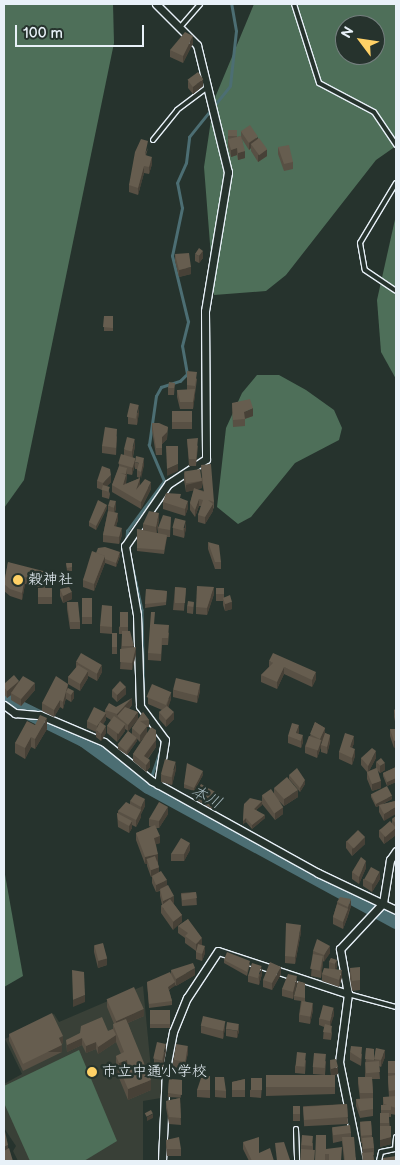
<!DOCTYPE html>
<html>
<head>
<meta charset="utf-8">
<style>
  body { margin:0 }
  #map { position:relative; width:400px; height:1165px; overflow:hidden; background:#26332d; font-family:"Balsamiq Sans","Klee One",sans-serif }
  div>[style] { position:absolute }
  .built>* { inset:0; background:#394037 }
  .green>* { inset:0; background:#4e6f59 }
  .stream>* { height:2.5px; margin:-1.25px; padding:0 1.25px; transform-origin:1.25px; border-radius:1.25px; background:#4c6e73 }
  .river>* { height:15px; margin:-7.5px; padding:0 7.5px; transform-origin:7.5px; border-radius:7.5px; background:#4c6e73 }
  .roads { filter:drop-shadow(1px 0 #e8f1f8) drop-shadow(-1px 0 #e8f1f8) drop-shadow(0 1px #e8f1f8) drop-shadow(0 -1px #e8f1f8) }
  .service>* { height:4px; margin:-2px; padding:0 2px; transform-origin:2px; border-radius:2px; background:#26332d }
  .minor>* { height:7px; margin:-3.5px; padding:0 3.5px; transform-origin:3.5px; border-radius:3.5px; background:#26332d }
  .wall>* { inset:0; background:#585044; transform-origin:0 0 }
  .shaded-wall>* { inset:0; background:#474137; transform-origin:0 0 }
  .building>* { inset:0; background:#665d4f; transform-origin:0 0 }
  .dots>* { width:14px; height:14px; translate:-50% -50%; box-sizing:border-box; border:2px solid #26332d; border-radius:50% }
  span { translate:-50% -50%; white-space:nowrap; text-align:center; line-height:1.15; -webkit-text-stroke:5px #26332d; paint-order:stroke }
  .poi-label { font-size:15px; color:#e8f1f8 }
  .left { translate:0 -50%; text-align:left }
  .water-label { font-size:16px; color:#aabdc3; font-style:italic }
  .frame { position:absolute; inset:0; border:5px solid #e8f1f8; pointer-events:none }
  .north { position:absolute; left:335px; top:15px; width:50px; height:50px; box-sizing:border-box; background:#26332d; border:1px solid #747f7e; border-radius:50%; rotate:301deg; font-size:14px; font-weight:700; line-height:20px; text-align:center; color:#e8f1f8 }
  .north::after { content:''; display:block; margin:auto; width:18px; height:22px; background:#ffd166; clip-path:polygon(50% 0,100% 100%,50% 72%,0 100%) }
  .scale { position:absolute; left:15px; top:25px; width:129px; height:22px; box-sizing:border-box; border:2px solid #e8f1f8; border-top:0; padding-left:6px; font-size:15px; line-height:18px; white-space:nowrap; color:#e8f1f8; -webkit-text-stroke:4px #26332d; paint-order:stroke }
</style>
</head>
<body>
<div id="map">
  <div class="built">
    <div style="clip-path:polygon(143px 986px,151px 1069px,164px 1070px,161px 1098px,143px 1101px,143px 1161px,18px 1161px,13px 1151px,16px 1146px,4px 1128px,4px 1084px,22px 1074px,5px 1039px,54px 1014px,59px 1022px)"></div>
  </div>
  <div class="green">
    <div style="clip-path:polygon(4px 4px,113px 4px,114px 43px,24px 480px,4px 508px)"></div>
    <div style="clip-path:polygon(evenodd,254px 4px,396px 4px,396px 146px,376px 160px,286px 275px,266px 291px,214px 295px,204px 167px,214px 100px,254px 4px,345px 25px,375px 25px,375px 55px,345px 55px,345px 25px)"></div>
    <div style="clip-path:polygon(396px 215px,396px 379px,381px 352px,377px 300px)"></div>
    <div style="clip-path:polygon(257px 375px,279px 375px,306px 390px,334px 410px,342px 428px,339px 440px,295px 463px,251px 517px,238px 524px,217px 507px,226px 428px,242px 393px)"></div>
    <div style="clip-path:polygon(4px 869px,23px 976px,4px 987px)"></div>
    <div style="clip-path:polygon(79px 1050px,117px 1141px,84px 1161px,30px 1161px,4px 1103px,4px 1086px)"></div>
  </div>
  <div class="stream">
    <div style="left:126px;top:543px;width:12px;rotate:-85deg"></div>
    <div style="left:127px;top:531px;width:62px;rotate:-53.5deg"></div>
    <div style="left:164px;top:481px;width:39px;rotate:-113deg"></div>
    <div style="left:149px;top:445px;width:49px;rotate:-81.9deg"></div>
    <div style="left:156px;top:396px;width:10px;rotate:-61deg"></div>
    <div style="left:161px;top:387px;width:20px;rotate:-18deg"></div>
    <div style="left:180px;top:381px;width:10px;rotate:-45deg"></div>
    <div style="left:187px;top:374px;width:28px;rotate:-100deg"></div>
    <div style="left:182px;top:346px;width:25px;rotate:-76deg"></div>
    <div style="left:188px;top:322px;width:68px;rotate:-103.6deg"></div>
    <div style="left:172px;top:256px;width:49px;rotate:-78.2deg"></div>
    <div style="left:182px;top:208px;width:25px;rotate:-101deg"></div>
    <div style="left:177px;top:183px;width:22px;rotate:-66deg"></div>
    <div style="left:186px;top:163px;width:26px;rotate:-83deg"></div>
    <div style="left:189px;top:137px;width:65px;rotate:-51.2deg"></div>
    <div style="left:230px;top:86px;width:55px;rotate:-83.8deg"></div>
    <div style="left:236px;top:31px;width:27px;rotate:-100deg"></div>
    <div style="left:129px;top:550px;width:61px;rotate:77.8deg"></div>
    <div style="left:142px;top:610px;width:94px;rotate:88.8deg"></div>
    <div style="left:148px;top:786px;width:43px;rotate:-71.1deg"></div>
    <div style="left:162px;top:745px;width:10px;rotate:-107deg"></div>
  </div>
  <div class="river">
    <div style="left:4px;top:700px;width:88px;rotate:26.3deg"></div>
    <div style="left:83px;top:739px;width:80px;rotate:35.9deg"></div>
    <div style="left:148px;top:786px;width:282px;rotate:28.6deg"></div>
  </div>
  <div class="roads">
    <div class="service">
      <div style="left:294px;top:4px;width:83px;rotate:72.4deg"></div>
      <div style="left:319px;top:83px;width:62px;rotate:27.8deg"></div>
      <div style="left:374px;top:112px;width:40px;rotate:56deg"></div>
      <div style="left:182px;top:25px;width:28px;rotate:-49deg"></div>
      <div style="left:153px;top:140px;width:38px;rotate:-51deg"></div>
      <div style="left:177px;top:110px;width:39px;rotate:-37deg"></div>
      <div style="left:396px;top:183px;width:70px;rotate:121deg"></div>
      <div style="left:360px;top:243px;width:27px;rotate:80deg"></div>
      <div style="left:365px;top:270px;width:37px;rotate:34deg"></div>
      <div style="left:348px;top:994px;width:50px;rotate:15.2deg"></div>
      <div style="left:296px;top:1129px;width:32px;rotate:88deg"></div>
      <div style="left:379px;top:1161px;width:9px;rotate:-77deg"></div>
      <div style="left:381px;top:1152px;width:14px;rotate:-12deg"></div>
      <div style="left:395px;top:1149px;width:12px;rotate:-85deg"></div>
    </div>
    <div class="minor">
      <div style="left:156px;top:4px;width:58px;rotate:45deg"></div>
      <div style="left:197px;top:45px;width:131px;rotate:76.3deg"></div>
      <div style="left:228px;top:172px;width:141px;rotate:99.4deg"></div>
      <div style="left:205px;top:311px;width:148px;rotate:89.6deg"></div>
      <div style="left:206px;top:459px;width:45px;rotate:146.7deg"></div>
      <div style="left:168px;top:484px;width:75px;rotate:124.7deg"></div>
      <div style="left:125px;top:546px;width:70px;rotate:80.1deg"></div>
      <div style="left:137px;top:615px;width:91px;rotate:88.1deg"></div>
      <div style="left:140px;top:706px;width:42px;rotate:53.7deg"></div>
      <div style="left:165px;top:740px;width:45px;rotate:99deg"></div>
      <div style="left:4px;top:705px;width:14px;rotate:36deg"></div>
      <div style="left:15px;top:713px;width:25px;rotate:5deg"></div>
      <div style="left:40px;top:715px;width:69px;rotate:22.9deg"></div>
      <div style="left:104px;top:742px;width:62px;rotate:39.1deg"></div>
      <div style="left:152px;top:781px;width:190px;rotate:29deg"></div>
      <div style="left:318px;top:873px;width:86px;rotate:25.4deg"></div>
      <div style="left:162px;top:1161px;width:93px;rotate:-87.5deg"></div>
      <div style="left:166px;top:1068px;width:37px;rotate:-79deg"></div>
      <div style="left:173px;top:1032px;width:37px;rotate:-68deg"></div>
      <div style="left:187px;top:998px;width:56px;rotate:-56.6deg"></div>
      <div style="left:218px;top:951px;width:137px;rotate:18.3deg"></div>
      <div style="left:359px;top:1161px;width:101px;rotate:-101.4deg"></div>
      <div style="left:339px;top:1062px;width:69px;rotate:-82.5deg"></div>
      <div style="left:348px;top:994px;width:46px;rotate:-100.1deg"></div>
      <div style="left:340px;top:949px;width:63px;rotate:-46.9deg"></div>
      <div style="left:383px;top:903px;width:44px;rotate:-80.8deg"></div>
      <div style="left:390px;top:860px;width:11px;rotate:-56deg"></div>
    </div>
  </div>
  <div class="wall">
    <div style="clip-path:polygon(193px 43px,183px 63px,170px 57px,170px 50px)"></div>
    <div style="clip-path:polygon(188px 81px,203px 86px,193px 94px,188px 88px)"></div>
    <div style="clip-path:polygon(228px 130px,237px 130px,237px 137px,241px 136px,241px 131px,258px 139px,267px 156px,258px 162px,251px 151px,251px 148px,249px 150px,242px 139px,245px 158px,238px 160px,237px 155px,231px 157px,228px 146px)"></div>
    <div style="clip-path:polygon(278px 147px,293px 162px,293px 169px,284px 171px,278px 154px)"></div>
    <div style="clip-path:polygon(148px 148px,146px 155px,152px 164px,149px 174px,144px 173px,138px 195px,129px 192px,129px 185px)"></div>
    <div style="clip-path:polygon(175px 254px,191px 274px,179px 277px,175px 261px)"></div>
    <div style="clip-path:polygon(195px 254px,203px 258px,199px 263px,195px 261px)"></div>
    <div style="left:104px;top:316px;width:9px;height:15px"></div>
    <div style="clip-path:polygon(187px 371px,197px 379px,193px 409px,180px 409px,177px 397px,177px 390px,187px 390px)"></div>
    <div style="clip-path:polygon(175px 383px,174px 395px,168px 395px,168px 388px)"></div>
    <div style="clip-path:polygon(232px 403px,253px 416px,245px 419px,245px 426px,233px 427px)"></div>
    <div style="left:172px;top:411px;width:20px;height:18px"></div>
    <div style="clip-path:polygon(139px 412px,137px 425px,128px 424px,128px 417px)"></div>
    <div style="clip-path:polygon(152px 423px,168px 427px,167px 439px,162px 444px,162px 455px,156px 455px,152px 431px)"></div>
    <div style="clip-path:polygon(117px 436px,116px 455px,102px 453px,102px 446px)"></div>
    <div style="clip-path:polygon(187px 439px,198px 446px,196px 466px,189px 466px)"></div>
    <div style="clip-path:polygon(evenodd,135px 446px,133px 457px,135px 462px,144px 465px,140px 478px,140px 485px,151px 489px,141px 509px,112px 492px,112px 485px,119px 467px,119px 464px,124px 455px,124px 450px,135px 446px,135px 465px,135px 469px,137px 469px,137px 477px,140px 478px,126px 484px,127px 474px,132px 475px,135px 465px)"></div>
    <div style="clip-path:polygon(evenodd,201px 465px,214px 502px,214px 509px,213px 508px,213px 511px,205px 524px,198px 522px,198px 515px,201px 506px,199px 506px,195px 517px,190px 510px,190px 503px,194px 490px,186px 492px,184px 480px,184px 473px,202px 478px,201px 465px,202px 483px,204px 491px,197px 489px,202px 488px,202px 483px)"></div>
    <div style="clip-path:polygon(97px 481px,111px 482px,107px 486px,110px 494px,109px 499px,102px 497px,102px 490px,97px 488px)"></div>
    <div style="clip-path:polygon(181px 498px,188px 508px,185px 516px,163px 509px,163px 502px)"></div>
    <div style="clip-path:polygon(108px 506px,116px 508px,115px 512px,118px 520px,116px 526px,122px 535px,119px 544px,103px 542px,103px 535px,108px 511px)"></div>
    <div style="clip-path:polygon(107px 508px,96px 530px,89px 526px,89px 522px)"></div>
    <div style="clip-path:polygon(171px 517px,170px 537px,167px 537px,164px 554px,137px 551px,137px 529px,143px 530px,143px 524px,159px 520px,157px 533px,158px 533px,158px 528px)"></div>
    <div style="clip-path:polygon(173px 528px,186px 528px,184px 538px,173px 535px)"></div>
    <div style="clip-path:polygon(208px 542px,221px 562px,221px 569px,215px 569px,208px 549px)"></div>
    <div style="clip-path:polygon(96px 553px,120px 556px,116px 567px,105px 563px,94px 591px,83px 587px,83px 580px)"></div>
    <div style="clip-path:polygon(8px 562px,47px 579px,45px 588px,25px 584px,22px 600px,10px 596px,4px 591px,4px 584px)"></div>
    <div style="clip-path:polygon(66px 563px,72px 567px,72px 571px,67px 571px)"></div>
    <div style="left:175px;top:587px;width:11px;height:23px;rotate:5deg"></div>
    <div style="left:38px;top:588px;width:14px;height:16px"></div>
    <div style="clip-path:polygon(216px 588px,224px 588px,224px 597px,232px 609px,225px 611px,223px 605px,223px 601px,216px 601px)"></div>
    <div style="clip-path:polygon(60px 589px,72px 599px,63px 603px,60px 596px)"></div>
    <div style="clip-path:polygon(146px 589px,167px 591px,166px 605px,145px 608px)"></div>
    <div style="clip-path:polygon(214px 594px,207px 615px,196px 614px,196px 607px)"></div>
    <div style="left:92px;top:598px;width:26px;height:10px;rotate:90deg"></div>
    <div style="clip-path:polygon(67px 602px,80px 622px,80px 629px,70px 629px,67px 609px)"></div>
    <div style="clip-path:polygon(194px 602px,193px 614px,187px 613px,187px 606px)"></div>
    <div style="clip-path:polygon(112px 606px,112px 633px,117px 633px,117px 654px,112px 654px,112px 634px,100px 633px,100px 626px)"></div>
    <div style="clip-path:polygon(128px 620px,128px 631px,136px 654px,132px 670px,120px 669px,122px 634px,119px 634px,119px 627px)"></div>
    <div style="clip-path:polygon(155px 624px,169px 633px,168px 645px,162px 645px,161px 661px,148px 660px,148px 653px)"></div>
    <div style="clip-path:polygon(269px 661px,316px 679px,312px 687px,284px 674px,277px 689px,261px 682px,261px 675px,269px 667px)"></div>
    <div style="clip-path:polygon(76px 662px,102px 672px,97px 681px,88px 676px,88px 678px,80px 691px,68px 684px,68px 689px,74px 698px,71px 702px,66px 699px,66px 698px,63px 709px,60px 707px,54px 717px,42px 711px,42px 703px,68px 684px,68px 677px,76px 668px)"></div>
    <div style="clip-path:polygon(19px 682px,35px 690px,21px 706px,11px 700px,11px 695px,7px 698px,4px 694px,4px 684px)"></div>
    <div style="clip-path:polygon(112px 690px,126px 694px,117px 702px,112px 697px)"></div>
    <div style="clip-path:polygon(173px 690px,200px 691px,197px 703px,173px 697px)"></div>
    <div style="clip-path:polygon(148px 697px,171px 699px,168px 707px,174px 719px,166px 727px,159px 719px,159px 712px,162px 710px,148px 704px)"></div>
    <div style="clip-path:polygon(132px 705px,129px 709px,138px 719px,128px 731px,132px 734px,132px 728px,143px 712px,149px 720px,149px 727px,147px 727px,147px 733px,156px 747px,148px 759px,150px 767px,146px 772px,133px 761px,133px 754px,145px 736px,140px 742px,137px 739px,137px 741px,127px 755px,118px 749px,118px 745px,128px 731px,125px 729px,125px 731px,117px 742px,107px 733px,107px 726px,111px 720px,106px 717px,106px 720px,103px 724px,106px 733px,101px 741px,96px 737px,96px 732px,87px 728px,87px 721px,105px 712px,105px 710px,116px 707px)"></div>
    <div style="clip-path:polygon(396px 709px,396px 726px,394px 717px,394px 710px)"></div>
    <div style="clip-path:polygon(315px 722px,325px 728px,325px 734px,325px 733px,330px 735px,330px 742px,327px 754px,321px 752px,321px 745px,324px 737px,321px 743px,321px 747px,317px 758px,305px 753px,305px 746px,309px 736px,310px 736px)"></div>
    <div style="clip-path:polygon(35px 725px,47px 729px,35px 749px,31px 747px,25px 759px,15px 753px,15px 743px)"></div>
    <div style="clip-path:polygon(390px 729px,396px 729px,394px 748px,390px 736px)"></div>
    <div style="clip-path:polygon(299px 732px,298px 734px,303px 742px,301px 748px,288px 743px,288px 736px)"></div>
    <div style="clip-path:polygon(354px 743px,352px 748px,355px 756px,352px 765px,339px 759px,339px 752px)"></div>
    <div style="clip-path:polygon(361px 758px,376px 758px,369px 771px,376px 768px,376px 762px,385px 770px,380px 773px,377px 770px,381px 788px,372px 791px,367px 779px,367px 772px,361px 765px)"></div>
    <div style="clip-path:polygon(396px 767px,396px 782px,387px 786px,383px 776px,383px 773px)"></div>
    <div style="clip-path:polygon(176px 769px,172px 785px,161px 782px,161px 775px)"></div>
    <div style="clip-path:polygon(203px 775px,194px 791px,184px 788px,184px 784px)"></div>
    <div style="clip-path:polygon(289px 775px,305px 784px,300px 792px,289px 779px)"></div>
    <div style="clip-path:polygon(274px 788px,298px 797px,284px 806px,279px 801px,283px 814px,275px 820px,262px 804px,262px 805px,256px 810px,265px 818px,252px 829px,246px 822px,243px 824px,244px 804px,262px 801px,262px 796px,274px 793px)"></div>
    <div style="clip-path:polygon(196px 792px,219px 801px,214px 810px,196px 800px)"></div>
    <div style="clip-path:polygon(371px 794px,392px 799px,381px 805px,395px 801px,384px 821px,379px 812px,379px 806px,376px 807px,371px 797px)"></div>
    <div style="clip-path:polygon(130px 801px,145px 806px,141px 814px,141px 817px,136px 827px,132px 825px,132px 828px,129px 833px,118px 827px,117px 813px,118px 813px,118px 811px,130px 805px)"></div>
    <div style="clip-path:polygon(168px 814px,159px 828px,156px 828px,160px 843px,156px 844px,159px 872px,167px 885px,174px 903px,173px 903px,182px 915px,173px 930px,161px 913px,161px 906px,162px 905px,160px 896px,160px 891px,156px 892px,152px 883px,152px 877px,151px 877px,147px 866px,147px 864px,145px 864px,136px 840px,136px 833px,151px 827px,149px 826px,149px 819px)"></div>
    <div style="clip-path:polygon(396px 816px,396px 835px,384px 844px,379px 837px,379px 830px,392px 824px,392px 819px)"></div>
    <div style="clip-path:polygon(346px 841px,365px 844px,352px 856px,346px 848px)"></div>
    <div style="clip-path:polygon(190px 850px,184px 861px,171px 861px,171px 854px)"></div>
    <div style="clip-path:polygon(366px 868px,359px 884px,352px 879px,352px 872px)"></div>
    <div style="clip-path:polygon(363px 879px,380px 879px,372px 892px,363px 886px)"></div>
    <div style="left:196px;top:892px;width:13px;height:15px;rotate:86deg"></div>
    <div style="clip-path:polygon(337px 902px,351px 906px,348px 916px,343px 929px,333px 924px,333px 917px,337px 904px)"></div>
    <div style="clip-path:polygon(188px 919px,202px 946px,205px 953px,202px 961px,196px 959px,196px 951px,185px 943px,185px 938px,178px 933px,178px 926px)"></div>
    <div style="clip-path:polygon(301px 932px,295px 964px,285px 963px,285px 956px)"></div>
    <div style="clip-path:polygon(94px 945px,107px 965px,98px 968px,94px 952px)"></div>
    <div style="clip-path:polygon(313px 951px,330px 953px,323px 962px,321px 978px,311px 976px)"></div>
    <div style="clip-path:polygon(331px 958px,337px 967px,336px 969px,342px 977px,339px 987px,322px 981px,322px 974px,329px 969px,329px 962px)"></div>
    <div style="clip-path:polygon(224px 960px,250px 964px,247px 976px,224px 963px)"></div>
    <div style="clip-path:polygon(350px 968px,360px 980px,360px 990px,352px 991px,350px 979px)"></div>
    <div style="clip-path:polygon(171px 970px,195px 975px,176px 986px,175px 985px,169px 990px,172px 1001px,172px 1005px,149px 1008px,147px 982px,171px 974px)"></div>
    <div style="clip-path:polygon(262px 974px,259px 985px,248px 982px,248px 975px)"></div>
    <div style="clip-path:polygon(281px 974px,272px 990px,263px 987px,263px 980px)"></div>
    <div style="clip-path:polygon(297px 983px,293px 999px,282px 996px,282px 989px)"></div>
    <div style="clip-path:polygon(305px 983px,305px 1001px,313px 1010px,310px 1024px,299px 1022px,299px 1015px,301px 1001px,294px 1000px,294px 996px)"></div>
    <div style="clip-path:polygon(107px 1000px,144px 1016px,128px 1023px,151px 1090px,128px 1100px,119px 1078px,119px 1074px,116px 1066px,116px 1056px,121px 1054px,116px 1042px,98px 1054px,96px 1049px,86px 1053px,82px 1045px,67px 1052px,66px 1040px,108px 1031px,113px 1029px,113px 1024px,114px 1024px,107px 1007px)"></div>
    <div style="left:150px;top:1010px;width:20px;height:18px"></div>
    <div style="clip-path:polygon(334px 1015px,330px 1025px,332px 1033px,331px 1040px,323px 1039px,324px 1027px,319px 1025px,319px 1018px)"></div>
    <div style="clip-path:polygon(201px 1026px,225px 1028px,223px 1039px,201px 1033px)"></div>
    <div style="clip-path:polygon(226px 1029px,239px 1031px,237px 1038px,226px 1036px)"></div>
    <div style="clip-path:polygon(9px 1034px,63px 1043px,61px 1044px,62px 1052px,23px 1071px,9px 1041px)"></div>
    <div style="clip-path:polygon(366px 1048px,374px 1049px,374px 1061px,376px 1048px,385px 1057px,381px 1067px,379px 1066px,380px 1079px,372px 1079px,373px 1093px,373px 1116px,360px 1118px,356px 1106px,356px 1099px,360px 1099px,358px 1084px,358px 1077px,365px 1077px)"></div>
    <div style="clip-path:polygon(166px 1051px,163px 1067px,154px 1066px,154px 1059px)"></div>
    <div style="clip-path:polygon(350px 1052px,362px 1054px,361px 1066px,350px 1060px)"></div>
    <div style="clip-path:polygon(188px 1053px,184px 1069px,173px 1067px,173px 1060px)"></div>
    <div style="clip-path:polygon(306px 1060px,305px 1074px,295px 1073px,295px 1066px)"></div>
    <div style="clip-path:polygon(330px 1060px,338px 1074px,333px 1076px,335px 1075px,335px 1094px,266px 1096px,266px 1077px,331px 1076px,330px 1067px)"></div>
    <div style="clip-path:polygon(326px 1061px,325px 1075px,313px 1074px,313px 1067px)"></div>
    <div style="clip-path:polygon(388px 1061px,396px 1062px,396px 1115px,391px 1114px,391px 1117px,389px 1117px,391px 1144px,380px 1147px,380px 1113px,381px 1113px,381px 1106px,383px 1106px,383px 1097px,389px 1097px,388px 1083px)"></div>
    <div style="clip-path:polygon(210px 1076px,210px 1098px,197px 1097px,197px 1090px)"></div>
    <div style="clip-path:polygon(215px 1077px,226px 1091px,226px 1098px,215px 1097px)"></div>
    <div style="left:169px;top:1079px;width:13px;height:18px;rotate:4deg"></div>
    <div style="clip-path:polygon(245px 1079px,245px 1097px,232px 1097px,232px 1082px)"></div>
    <div style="clip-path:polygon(262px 1086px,261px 1098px,250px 1097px,250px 1090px)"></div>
    <div style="clip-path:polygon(180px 1098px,181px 1125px,169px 1124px,166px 1108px,166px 1101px)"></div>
    <div style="left:347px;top:1104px;width:20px;height:44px;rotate:87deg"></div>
    <div style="left:293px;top:1106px;width:7px;height:15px"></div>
    <div style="clip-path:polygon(371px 1121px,372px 1137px,374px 1148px,374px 1155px,373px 1155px,374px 1161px,363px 1161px,362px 1143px,361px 1143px,360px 1122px)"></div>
    <div style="clip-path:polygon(332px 1128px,351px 1133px,351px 1137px,356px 1161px,344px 1161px,342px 1141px,333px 1143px)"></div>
    <div style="clip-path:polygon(166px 1140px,181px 1149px,181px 1156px,167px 1156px,166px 1147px)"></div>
    <div style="clip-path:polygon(243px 1142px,259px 1153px,274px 1161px,249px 1161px,243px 1149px)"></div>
    <div style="clip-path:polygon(313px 1143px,313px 1150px,301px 1152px,301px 1145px)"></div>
    <div style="clip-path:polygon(326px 1149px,341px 1161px,315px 1161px)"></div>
  </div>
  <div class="shaded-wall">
    <div style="clip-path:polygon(193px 36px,193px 43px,183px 63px,183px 56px)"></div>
    <div style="clip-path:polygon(203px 79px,203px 86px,193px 94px,193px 87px)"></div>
    <div style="clip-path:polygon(258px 137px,258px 144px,251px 144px,251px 148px,249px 150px,249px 143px)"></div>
    <div style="clip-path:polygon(237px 148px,237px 155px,231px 157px,231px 150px)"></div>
    <div style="clip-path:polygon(267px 149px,267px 156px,258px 162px,258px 155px)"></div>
    <div style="clip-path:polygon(245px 151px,245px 158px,238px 160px,238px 153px)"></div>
    <div style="clip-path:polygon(152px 157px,152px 164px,149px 174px,149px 167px)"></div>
    <div style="clip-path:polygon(144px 166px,144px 173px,138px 195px,138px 188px)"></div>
    <div style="clip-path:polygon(203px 251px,203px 258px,199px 263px,199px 256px)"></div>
    <div style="clip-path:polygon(191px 267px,191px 274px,179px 277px,179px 270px)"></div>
    <div style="clip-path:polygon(195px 389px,195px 396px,193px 409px,193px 402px)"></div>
    <div style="clip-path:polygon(139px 405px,139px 412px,137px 425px,137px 418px)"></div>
    <div style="clip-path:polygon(253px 408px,253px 416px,244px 419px,244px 412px)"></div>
    <div style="clip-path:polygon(167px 432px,167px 439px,162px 444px,162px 455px,162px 437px)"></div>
    <div style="clip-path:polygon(135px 439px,135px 446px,132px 459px,132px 452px)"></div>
    <div style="clip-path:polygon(135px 458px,135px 465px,132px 475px,132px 468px)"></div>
    <div style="clip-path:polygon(144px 458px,144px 465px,141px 479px,141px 472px)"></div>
    <div style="clip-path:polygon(178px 464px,178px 471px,167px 476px,167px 469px)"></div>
    <div style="clip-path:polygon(127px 468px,126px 482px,123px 492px,123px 485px)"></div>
    <div style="clip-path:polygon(111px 475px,111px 482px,103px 490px,103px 483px)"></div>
    <div style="clip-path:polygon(140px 478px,140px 485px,136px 490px)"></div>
    <div style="clip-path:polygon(202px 481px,202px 488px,186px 492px,186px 485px)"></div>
    <div style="clip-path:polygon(151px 482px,151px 489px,141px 509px,141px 502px)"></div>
    <div style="clip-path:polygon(199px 499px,199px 506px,195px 517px,195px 510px)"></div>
    <div style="clip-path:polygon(116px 501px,116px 508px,114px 515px,114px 508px)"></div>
    <div style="clip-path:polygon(188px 501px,188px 508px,185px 516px,185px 509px)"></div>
    <div style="clip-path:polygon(213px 504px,213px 511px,205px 524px,205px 517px)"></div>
    <div style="clip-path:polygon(107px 505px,107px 508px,96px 530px,96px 526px)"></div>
    <div style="clip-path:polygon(118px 513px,118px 520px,114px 533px,114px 526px)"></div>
    <div style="clip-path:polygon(159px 513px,159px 520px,156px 534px,156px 527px)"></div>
    <div style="clip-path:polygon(186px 521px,186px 528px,184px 538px,184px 531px)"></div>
    <div style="clip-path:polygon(122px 528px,122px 535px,119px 544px,119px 537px)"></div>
    <div style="clip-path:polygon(120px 552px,120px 556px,116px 567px,116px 563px)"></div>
    <div style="clip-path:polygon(105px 556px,105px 563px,94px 591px,94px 584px)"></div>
    <div style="clip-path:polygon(47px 572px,47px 579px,45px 588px,45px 580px)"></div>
    <div style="clip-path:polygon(25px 577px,25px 584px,22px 600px,22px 593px)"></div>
    <div style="clip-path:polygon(214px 587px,214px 594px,207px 615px,207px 608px)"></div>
    <div style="clip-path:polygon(72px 592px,72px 599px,63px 603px,63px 596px)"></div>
    <div style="clip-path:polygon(232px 602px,232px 609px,225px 611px,225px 604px)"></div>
    <div style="clip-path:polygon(136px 647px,136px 654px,132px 670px,132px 663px)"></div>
    <div style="clip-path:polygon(102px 665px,102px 672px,97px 681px,97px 674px)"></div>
    <div style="clip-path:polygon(284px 667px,284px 674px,277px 689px,277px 682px)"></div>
    <div style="clip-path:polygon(88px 671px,88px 678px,80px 691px,80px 684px)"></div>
    <div style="clip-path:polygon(316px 672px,316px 679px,312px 687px,312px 680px)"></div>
    <div style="clip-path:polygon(19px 681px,19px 688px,11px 693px,11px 695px,7px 698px,7px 691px)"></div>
    <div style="clip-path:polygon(35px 683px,35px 690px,21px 706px,21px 699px)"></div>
    <div style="clip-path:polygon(68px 684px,68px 691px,66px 692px,66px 698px,63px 709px,63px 702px)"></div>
    <div style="clip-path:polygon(200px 684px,200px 691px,197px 703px,197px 696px)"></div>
    <div style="clip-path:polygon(126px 687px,126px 694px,117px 702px,117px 695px)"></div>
    <div style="clip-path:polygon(74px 691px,74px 698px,71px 702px,71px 695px)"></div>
    <div style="clip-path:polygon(171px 692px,171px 699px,167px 712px,167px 705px)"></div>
    <div style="clip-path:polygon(132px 698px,132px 705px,120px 718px,117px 716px,117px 721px,117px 714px)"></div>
    <div style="clip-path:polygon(60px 700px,60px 707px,54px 717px,54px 710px)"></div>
    <div style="clip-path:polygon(138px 712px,138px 719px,128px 732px,128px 725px)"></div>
    <div style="clip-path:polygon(174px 712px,174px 719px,166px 727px,166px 720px)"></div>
    <div style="clip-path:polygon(106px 713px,106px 720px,98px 732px,97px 731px,97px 726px)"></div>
    <div style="clip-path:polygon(47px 718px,47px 729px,35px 749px,35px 739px)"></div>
    <div style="clip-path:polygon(125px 724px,125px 731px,117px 742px,117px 734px)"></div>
    <div style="clip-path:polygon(299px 725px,299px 732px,296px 740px,296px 733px)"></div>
    <div style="clip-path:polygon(106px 726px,106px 733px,101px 741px,101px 734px)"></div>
    <div style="clip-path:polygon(147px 726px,147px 733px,140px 742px,140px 735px)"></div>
    <div style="clip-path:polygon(325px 728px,325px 735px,321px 743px,321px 747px,317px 758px,317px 751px,320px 744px,320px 739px)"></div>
    <div style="clip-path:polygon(156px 730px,156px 747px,144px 763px,144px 756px)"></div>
    <div style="clip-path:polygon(303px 735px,303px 742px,301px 748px,301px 741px)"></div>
    <div style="clip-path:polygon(330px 735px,330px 742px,327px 754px,327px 747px)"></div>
    <div style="clip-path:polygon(354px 736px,354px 743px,350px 754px,350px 747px)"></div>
    <div style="clip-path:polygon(31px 737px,31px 747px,25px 759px,25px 748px)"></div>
    <div style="clip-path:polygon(137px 738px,137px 741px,127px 755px,127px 752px)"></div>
    <div style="clip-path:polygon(396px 740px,396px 747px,394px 748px,394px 741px)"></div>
    <div style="clip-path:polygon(355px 749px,355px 756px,352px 765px,352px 758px)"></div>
    <div style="clip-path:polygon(376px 751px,376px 758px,368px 773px,368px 766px)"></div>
    <div style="clip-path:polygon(150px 760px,150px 767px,146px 772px,146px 765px)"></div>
    <div style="clip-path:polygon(176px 762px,176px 769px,172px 785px,172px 778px)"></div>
    <div style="clip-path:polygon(385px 763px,385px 770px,380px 773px,380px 766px)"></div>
    <div style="clip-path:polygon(203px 771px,203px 775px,194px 791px,194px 788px)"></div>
    <div style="clip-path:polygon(396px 778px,396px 782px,387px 786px,387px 782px)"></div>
    <div style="clip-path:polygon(305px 780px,305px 784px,300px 792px,300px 788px)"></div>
    <div style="clip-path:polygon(381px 781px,381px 788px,372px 791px,372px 784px)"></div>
    <div style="clip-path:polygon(298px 790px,298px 797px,284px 806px,284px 799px)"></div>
    <div style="clip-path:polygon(219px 794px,219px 801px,214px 810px,214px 802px)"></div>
    <div style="clip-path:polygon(392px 796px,392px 799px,376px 807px,376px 803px)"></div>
    <div style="clip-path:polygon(145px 799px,145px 806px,141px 814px,141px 807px)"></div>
    <div style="clip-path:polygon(262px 801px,262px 805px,254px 812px,254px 809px)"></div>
    <div style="clip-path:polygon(168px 807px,168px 814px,159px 828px,159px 821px)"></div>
    <div style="clip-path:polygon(283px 807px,283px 814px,275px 820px,275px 813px)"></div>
    <div style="clip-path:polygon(396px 807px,396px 814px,384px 821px,384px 814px)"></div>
    <div style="clip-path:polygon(141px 810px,141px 817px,136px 827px,136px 820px)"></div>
    <div style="clip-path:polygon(265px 815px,265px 818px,252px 829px,252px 825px)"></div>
    <div style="clip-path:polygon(246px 818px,246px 822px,243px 824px,243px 821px)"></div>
    <div style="clip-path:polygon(132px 821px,132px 828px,129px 833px,129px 826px)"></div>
    <div style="clip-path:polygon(396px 828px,396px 835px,384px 844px,384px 837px)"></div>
    <div style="clip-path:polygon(160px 836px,160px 843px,154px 845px,154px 838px)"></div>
    <div style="clip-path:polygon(365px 837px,365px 844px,352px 856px,352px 849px)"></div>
    <div style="clip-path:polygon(190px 843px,190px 850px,184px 861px,184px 854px)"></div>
    <div style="clip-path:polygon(158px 854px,158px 861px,148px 864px,147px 859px,147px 864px,145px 864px,145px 857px)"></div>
    <div style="clip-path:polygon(366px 861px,366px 868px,359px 884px,359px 877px)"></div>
    <div style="clip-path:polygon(159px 867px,159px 874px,151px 877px,151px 870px)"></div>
    <div style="clip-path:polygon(380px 872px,380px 879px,372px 892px,372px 885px)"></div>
    <div style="clip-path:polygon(167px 880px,167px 887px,156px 892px,156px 885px)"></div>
    <div style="clip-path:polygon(174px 896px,174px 903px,163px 909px,163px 901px)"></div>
    <div style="clip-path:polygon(351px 899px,351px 906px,348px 914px,348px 907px)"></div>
    <div style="clip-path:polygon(348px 909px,348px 916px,343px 929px,343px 922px)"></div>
    <div style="clip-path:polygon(182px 915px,182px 922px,173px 930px,173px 922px)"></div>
    <div style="clip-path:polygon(301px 925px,301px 932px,295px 964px,295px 957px)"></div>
    <div style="clip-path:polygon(202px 938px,202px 946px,196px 951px,196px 944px)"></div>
    <div style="clip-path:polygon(205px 946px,205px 953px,202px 961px,202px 954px)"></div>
    <div style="clip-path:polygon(330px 946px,330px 953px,324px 962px,324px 955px)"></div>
    <div style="clip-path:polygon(323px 956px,323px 963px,321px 978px,321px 971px)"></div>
    <div style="clip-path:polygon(107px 958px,107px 965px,98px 968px,98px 961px)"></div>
    <div style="clip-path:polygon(337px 960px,337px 967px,335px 971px,335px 964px)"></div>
    <div style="clip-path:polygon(262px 966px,262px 974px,259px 985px,259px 978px)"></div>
    <div style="clip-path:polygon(281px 967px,281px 974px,272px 990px,272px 983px)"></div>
    <div style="clip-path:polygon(195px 968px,195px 975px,176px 986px,176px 979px)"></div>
    <div style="clip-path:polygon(342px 970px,342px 977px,339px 987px,339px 980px)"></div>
    <div style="clip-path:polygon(297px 976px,297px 983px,293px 999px,293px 992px)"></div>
    <div style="clip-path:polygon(175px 982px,175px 986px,168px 990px,168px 987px)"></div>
    <div style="clip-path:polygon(85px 995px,85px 1002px,73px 1007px,73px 1000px)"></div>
    <div style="clip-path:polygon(313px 1003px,313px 1010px,310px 1024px,310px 1017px)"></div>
    <div style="clip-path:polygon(334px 1008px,334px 1015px,330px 1028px,330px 1021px)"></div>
    <div style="clip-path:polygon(144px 1009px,144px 1016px,116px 1028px,116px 1021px)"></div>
    <div style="clip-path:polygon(225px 1021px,225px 1028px,223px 1039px,223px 1032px)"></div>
    <div style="clip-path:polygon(239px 1024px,239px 1031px,237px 1038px,237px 1031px)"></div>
    <div style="clip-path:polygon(116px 1035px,116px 1042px,98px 1054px,98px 1047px)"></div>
    <div style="clip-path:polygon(63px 1036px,63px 1043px,59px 1045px,59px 1038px)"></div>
    <div style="clip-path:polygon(82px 1038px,82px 1045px,67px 1052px,67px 1045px)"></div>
    <div style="clip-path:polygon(96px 1042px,96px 1049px,86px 1053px,86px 1046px)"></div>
    <div style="clip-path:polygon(166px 1044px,166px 1051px,163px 1067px,163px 1060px)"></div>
    <div style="left:62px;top:1045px;width:7px;height:43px;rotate:90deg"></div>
    <div style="clip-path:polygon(188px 1046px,188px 1053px,184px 1069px,184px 1062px)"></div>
    <div style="clip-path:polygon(385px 1050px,385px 1057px,381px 1067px,381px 1060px)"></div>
    <div style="clip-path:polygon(127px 1060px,127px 1071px,119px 1068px,119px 1074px,119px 1063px)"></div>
    <div style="clip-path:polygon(338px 1067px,338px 1074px,331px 1076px,331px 1069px)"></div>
    <div style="clip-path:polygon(151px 1080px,151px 1090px,128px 1100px,128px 1089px)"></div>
    <div style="clip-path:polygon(153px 1114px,153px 1118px,147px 1121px,147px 1117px)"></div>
    <div style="clip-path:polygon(391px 1137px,391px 1144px,380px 1147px,380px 1140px)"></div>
    <div style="clip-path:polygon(8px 1145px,8px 1152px,4px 1154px,4px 1147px)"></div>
  </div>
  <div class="building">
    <div style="clip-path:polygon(185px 32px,193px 36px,183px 56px,170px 50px)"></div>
    <div style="left:198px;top:72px;width:9px;height:13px;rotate:54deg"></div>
    <div style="left:250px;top:125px;width:14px;height:11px;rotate:56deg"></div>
    <div style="left:228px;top:130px;width:9px;height:6px"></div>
    <div style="clip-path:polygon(241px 136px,245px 151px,238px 153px,237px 148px,231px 150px,228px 139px)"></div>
    <div style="left:259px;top:138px;width:14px;height:10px;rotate:54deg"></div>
    <div style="clip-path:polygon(141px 139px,148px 141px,145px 155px,152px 157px,149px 167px,144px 166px,138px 188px,129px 185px,135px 152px)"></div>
    <div style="clip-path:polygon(289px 145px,293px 162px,284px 164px,278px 147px)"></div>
    <div style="clip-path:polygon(199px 248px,203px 251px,199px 256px,195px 254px)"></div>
    <div style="clip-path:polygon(189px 253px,191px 267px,179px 270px,175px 254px)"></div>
    <div style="clip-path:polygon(104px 316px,113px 316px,113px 328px,103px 327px)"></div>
    <div style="clip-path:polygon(187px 371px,197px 372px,195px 386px,187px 385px)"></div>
    <div style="clip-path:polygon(169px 382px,175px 383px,174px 388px,168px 388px)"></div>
    <div style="clip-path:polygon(195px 389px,193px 402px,180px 402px,177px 390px)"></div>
    <div style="clip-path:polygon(250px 399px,253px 408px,244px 412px,245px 419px,233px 420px,232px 403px)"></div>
    <div style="left:130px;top:403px;width:9px;height:14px;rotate:13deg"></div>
    <div style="left:172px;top:411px;width:20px;height:11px"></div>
    <div style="clip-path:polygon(152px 423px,159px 423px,168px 427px,167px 432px,162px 437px,162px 448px,156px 448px)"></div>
    <div style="clip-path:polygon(105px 427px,117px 429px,116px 448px,102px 446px)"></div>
    <div style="left:127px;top:437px;width:8px;height:13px;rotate:14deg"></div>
    <div style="clip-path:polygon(198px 438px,196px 459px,189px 459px,187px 439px)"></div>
    <div style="clip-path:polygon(166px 446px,178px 446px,178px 464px,167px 469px)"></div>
    <div style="left:121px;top:454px;width:15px;height:10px;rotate:16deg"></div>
    <div style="clip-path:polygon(136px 456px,144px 458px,141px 472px,137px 470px,139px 463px,135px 462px)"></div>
    <div style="clip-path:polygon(211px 464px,214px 502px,208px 500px,213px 504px,205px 517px,198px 515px,203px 500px,199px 499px,195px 510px,190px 503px,194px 488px,204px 492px,201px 465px)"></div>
    <div style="clip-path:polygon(102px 466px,110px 469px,111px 475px,103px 483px,97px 481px)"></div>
    <div style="clip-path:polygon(119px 466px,127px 468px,126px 474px,120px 473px,126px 475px,123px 485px,140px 478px,136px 490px,145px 479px,151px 482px,141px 502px,112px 485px)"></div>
    <div style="left:200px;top:469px;width:12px;height:16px;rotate:81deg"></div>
    <div style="left:103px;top:485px;width:7px;height:5px;rotate:16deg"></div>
    <div style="clip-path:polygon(166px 493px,181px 494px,180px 498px,188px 501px,185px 509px,163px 502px)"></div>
    <div style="clip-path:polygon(98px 500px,107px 505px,96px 526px,89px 522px)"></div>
    <div style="clip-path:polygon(110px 500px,116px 501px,114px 508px,108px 506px)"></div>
    <div style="clip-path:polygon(108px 511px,118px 513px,114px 526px,122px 528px,119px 537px,103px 535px)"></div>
    <div style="clip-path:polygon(149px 511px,159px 513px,156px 527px,143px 524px)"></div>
    <div style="clip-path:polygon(163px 515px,171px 517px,170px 530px,158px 528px)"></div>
    <div style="left:175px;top:518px;width:11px;height:10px;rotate:15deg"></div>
    <div style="clip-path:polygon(137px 529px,167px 535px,164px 550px,137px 548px)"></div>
    <div style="clip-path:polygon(208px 542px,219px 545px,221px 562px,215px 562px)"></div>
    <div style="clip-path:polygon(105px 547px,120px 552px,116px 563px,105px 559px,105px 556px,96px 553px,98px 548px)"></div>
    <div style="clip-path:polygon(92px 551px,105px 556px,94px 584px,83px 580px)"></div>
    <div style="clip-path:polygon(8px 562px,47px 572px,45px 580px,25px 577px,22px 593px,10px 589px,4px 584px)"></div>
    <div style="clip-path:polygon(66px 563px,72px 563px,72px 567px,67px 568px)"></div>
    <div style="clip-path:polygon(197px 586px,214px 587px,207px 608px,196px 607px)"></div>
    <div style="clip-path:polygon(69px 587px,72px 592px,63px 596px,60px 589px)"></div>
    <div style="clip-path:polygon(175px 587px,186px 588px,185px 603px,175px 603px)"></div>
    <div style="left:38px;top:588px;width:14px;height:9px"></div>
    <div style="left:216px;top:588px;width:8px;height:6px"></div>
    <div style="clip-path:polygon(146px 589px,167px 591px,166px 602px,145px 604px)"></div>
    <div style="clip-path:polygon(230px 595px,232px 602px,225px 604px,223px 598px)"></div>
    <div style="left:92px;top:598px;width:19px;height:10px;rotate:90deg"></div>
    <div style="left:188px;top:601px;width:6px;height:5px;rotate:9deg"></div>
    <div style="clip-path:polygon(67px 602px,78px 602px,80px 622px,70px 622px)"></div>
    <div style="clip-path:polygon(102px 605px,112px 606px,112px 627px,100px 626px)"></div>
    <div style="left:120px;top:612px;width:8px;height:15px"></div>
    <div style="clip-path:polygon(151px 612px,155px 612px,154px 624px,169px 625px,168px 638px,162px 638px,161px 654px,148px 653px)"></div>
    <div style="clip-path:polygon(122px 631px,130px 631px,134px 646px,122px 646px)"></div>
    <div style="left:112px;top:633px;width:5px;height:14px"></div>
    <div style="clip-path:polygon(136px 647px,132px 663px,120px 662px,120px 649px)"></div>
    <div style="left:81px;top:653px;width:24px;height:10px;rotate:30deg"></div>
    <div style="clip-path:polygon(273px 653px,316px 672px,312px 680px,284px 667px,277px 682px,261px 675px,273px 663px,269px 661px)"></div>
    <div style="clip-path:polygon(78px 665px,88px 671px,80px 684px,68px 677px)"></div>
    <div style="clip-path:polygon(14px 675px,19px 681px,7px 691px,4px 687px,4px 684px)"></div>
    <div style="clip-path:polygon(23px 676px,35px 683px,21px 699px,11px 693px)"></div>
    <div style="clip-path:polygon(56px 676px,68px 684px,63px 702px,60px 700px,54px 710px,42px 703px)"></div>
    <div style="left:176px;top:678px;width:25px;height:12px;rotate:14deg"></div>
    <div style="clip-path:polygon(120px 681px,126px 687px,117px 695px,112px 690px)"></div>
    <div style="left:152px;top:684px;width:21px;height:14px;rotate:23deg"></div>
    <div style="clip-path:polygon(68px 688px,74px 691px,71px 695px,66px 692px)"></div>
    <div style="clip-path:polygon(132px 698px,117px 714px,105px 710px,109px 703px,116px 707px)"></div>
    <div style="clip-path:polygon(167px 706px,174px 712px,166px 720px,159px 712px)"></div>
    <div style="clip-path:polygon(94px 707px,106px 713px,97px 726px,87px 721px)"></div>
    <div style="clip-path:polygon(125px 707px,138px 712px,128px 725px,117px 716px)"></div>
    <div style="clip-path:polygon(396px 709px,396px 719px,394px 710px)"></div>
    <div style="clip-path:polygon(143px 712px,149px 720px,140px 721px,147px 726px,140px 735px,132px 728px)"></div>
    <div style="clip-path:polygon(40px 715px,47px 718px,35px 739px,31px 737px,25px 748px,15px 743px,27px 721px,35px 725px)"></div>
    <div style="left:114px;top:716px;width:14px;height:12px;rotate:36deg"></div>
    <div style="clip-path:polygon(100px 722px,106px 726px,101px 734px,96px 730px)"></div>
    <div style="clip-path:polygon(315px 722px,325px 728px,320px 739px,310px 734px)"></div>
    <div style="clip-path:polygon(292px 723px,299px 725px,296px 733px,303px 735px,301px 741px,288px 736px)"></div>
    <div style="clip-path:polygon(151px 727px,156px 730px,156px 740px,144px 756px,150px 760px,146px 765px,133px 754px)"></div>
    <div style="clip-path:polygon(390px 729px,396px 729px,396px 740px,394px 741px)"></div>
    <div style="left:128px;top:731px;width:11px;height:17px;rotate:38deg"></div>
    <div style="clip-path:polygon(325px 733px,330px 735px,327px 747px,321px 745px)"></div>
    <div style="clip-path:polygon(345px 733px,354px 736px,350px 747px,355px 749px,352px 758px,339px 752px)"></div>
    <div style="left:309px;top:736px;width:13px;height:11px;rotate:18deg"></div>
    <div style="clip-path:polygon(372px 748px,376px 751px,368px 766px,361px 758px)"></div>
    <div style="clip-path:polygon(381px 758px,385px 763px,380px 766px,376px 762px)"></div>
    <div style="left:165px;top:759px;width:11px;height:16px;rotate:15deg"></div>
    <div style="clip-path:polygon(187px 763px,203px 771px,194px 788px,184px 784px)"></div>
    <div style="clip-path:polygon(396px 767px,396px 778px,387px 782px,383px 773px)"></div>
    <div style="clip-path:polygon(297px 768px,305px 780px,300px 788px,289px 775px)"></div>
    <div style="clip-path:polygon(377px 768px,381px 781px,372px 784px,367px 772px)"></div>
    <div style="clip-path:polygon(287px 777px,298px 790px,284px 799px,274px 788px)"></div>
    <div style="left:201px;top:784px;width:21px;height:9px;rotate:29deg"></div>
    <div style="left:387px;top:786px;width:11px;height:18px;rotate:63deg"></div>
    <div style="left:271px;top:789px;width:22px;height:11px;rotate:56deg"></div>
    <div style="clip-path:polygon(135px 794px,145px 799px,141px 807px,130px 801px)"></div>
    <div style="clip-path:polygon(250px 798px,262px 801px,254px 809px,265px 815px,252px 825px,246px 818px,243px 821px,244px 804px)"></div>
    <div style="clip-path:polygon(395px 801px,396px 802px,396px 807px,384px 814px,379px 805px)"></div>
    <div style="clip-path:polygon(126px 802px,141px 810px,136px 820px,118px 811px)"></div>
    <div style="clip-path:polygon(159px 802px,168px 807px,159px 821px,149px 819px)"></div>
    <div style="clip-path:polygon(117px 813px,132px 821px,129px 826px,118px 820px)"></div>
    <div style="clip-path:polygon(396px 816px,396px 824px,392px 819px)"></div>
    <div style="left:390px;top:821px;width:9px;height:14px;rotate:49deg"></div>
    <div style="clip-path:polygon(155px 825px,160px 836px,154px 838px,158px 854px,145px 857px,136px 833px)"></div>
    <div style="left:358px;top:830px;width:10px;height:16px;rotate:45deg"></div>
    <div style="clip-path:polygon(181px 838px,190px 843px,184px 854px,171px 854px)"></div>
    <div style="left:155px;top:856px;width:12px;height:9px;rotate:70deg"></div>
    <div style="clip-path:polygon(361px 857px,366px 861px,359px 877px,352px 872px)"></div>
    <div style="left:371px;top:867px;width:10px;height:14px;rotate:29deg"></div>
    <div style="clip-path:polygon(161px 871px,167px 880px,156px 885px,152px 876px)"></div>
    <div style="clip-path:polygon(168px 885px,174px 896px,163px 901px,160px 889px)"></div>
    <div style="left:196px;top:892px;width:6px;height:15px;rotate:81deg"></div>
    <div style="clip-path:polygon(340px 897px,351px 899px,348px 907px,337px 902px)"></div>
    <div style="left:170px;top:899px;width:20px;height:11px;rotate:53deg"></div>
    <div style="clip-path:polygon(337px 904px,348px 909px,343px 922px,333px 917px)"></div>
    <div style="clip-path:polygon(188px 919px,202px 938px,196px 944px,185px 936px,188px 933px,178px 926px)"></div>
    <div style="clip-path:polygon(286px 923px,301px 925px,295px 957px,285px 956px)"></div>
    <div style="clip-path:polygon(317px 939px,330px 946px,324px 955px,313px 951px)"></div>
    <div style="left:103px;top:943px;width:16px;height:9px;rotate:75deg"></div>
    <div style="clip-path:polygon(198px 944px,205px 946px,202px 954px,196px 952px)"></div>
    <div style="clip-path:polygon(227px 952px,250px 961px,247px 972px,224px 960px)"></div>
    <div style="left:313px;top:954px;width:10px;height:15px;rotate:11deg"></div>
    <div style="clip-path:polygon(331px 958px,337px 960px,335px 964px,329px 962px)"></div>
    <div style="clip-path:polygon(270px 962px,281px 967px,272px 983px,263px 980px)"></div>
    <div style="clip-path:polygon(193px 963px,195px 968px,176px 979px,171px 970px)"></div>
    <div style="left:252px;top:963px;width:10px;height:13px;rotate:17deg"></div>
    <div style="clip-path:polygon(360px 967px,360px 980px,352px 981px,350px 968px)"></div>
    <div style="clip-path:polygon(324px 968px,342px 970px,339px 980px,322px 974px)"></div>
    <div style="clip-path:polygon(72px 970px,84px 972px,85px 995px,73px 1000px)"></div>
    <div style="clip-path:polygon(170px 972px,175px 982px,168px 987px,172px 1001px,149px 1004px,147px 982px)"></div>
    <div style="clip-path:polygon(288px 974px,297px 976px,293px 992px,282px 989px)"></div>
    <div style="clip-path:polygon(298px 981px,305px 983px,305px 998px,294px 996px)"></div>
    <div style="left:134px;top:987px;width:24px;height:30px;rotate:66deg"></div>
    <div style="left:302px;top:1001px;width:11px;height:14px;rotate:10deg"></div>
    <div style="left:323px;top:1005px;width:11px;height:14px;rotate:15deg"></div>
    <div style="left:150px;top:1010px;width:20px;height:14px"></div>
    <div style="clip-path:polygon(52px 1013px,63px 1036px,59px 1038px,62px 1045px,23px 1064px,9px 1034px)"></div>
    <div style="left:203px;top:1016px;width:23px;height:10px;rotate:13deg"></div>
    <div style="clip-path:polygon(102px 1017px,108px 1031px,113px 1029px,116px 1035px,98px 1047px,96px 1042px,86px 1046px,82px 1038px,67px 1045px,66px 1040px,80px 1033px,81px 1026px)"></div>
    <div style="clip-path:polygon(126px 1019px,151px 1080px,128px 1089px,119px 1068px,128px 1064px,127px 1060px,119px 1063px,116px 1056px,124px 1052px,113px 1024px)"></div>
    <div style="left:227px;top:1022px;width:12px;height:7px;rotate:9deg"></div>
    <div style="clip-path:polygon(325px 1024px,332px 1026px,331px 1033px,323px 1032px)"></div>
    <div style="left:157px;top:1042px;width:9px;height:17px;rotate:13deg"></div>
    <div style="left:176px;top:1044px;width:12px;height:16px;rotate:9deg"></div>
    <div style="clip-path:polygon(351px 1046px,362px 1047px,361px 1059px,350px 1052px)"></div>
    <div style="clip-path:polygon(366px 1048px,374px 1049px,374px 1060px,365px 1059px)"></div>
    <div style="clip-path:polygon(376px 1048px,385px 1050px,381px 1060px,374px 1059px)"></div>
    <div style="left:297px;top:1052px;width:9px;height:14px;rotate:6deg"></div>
    <div style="left:314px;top:1053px;width:12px;height:14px;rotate:5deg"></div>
    <div style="clip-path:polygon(336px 1059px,338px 1067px,331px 1069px,330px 1060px)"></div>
    <div style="left:379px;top:1061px;width:11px;height:14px;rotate:85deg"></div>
    <div style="left:388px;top:1061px;width:8px;height:12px"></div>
    <div style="left:335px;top:1075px;width:12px;height:69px;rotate:90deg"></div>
    <div style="clip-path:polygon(396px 1075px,396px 1090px,389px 1091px,388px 1076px)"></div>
    <div style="clip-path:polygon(210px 1076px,210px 1090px,197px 1090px,201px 1078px)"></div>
    <div style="clip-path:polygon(215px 1077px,224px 1077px,226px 1091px,215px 1090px)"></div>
    <div style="clip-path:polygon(358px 1077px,372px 1077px,373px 1093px,360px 1093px)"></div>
    <div style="left:251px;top:1078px;width:11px;height:12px"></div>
    <div style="clip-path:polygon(169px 1079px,182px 1080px,182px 1095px,168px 1093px)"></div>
    <div style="clip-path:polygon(245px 1079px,245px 1090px,232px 1090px,232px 1082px)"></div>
    <div style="clip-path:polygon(396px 1096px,396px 1108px,384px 1104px,383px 1097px)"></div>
    <div style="clip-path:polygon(180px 1098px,181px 1118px,169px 1117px,166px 1101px)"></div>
    <div style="clip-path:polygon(373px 1098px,373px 1109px,360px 1111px,356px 1099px)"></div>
    <div style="left:347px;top:1104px;width:13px;height:44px;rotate:86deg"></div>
    <div style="left:391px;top:1105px;width:5px;height:10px;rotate:90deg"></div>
    <div style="left:293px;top:1106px;width:7px;height:8px"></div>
    <div style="left:151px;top:1110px;width:4px;height:7px;rotate:63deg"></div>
    <div style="left:380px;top:1113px;width:9px;height:10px"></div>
    <div style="left:371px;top:1121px;width:14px;height:11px;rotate:86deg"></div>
    <div style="left:350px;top:1125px;width:8px;height:18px;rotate:83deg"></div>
    <div style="clip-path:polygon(380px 1126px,391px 1126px,391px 1137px,380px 1140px)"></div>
    <div style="clip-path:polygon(4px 1127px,8px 1145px,4px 1147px)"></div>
    <div style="left:302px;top:1135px;width:11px;height:10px;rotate:5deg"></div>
    <div style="clip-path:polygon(316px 1135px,326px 1135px,326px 1149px,342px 1147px,341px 1161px,329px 1161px,329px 1154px,325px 1154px,325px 1161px,315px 1161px)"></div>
    <div style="clip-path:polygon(179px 1137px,181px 1149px,167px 1149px,166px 1140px)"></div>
    <div style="clip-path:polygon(259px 1137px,259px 1153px,270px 1148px,274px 1161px,252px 1161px,243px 1142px)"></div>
    <div style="clip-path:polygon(342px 1137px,354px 1137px,356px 1161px,345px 1161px)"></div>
    <div style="left:373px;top:1137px;width:11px;height:11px;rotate:85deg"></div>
    <div style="clip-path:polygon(284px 1142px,290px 1160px,277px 1161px,275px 1143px)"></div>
    <div style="clip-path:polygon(9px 1148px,13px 1161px,4px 1161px,4px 1151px)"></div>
    <div style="left:301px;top:1149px;width:14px;height:12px;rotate:4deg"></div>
    <div style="clip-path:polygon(373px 1152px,374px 1161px,363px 1161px,362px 1153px)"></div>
    <div style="clip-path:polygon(396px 1156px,395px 1161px,383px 1161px,383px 1158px)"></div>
  </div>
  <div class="dots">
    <div style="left:18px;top:580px;background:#ffd166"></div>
    <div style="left:92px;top:1072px;background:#ffd166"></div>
  </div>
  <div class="poi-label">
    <span class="left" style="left:28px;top:580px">穀神社</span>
    <span class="left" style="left:102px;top:1072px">市立中通小学校</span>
  </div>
  <div class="water-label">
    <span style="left:206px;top:798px;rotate:28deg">本川</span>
  </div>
  <div class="frame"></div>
  <div class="north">N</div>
  <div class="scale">100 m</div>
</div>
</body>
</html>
